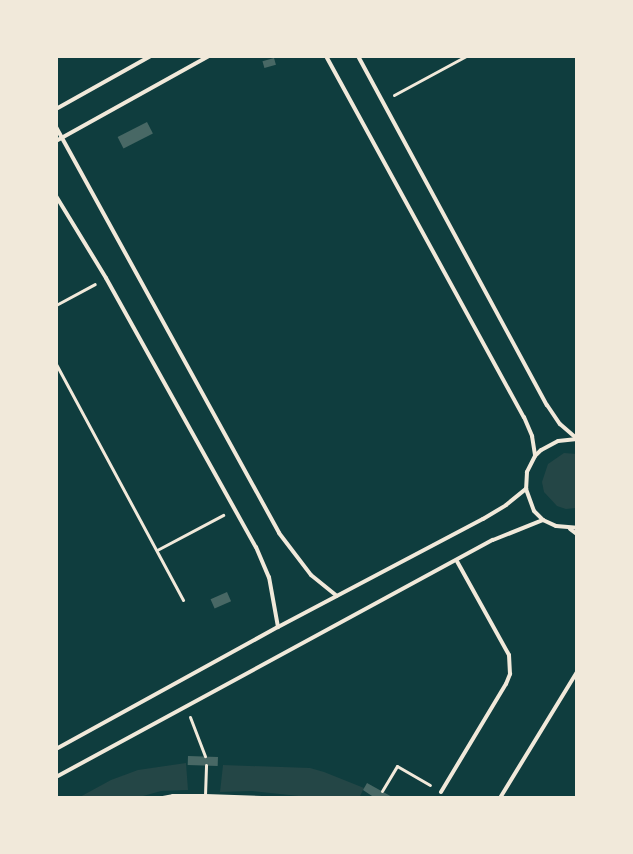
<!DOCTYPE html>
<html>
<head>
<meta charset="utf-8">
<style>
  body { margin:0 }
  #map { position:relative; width:633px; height:854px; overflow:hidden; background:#0f3d3e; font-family:Ubuntu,sans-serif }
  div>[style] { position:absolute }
  .green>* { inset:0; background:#244646 }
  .building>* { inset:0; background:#486865; transform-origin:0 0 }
  .path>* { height:3px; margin:-1.5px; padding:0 1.5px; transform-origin:1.5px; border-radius:1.5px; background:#f1e9da }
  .service>* { height:4px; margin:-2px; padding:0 2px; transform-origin:2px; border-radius:2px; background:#f1e9da }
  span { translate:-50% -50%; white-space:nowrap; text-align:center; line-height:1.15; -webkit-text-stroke:4.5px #f1e9da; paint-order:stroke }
  .frame { position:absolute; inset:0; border:58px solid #f1e9da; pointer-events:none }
</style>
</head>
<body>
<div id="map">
  <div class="green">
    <div style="clip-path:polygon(564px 453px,577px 454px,576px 508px,566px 509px,557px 506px,544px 492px,542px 482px,548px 464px)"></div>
    <div style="clip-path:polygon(186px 763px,188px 790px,161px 791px,136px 798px,78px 798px,111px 780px,138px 770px)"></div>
    <div style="clip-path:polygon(223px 765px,310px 768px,324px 772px,364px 788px,359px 798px,317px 798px,252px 791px,220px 792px)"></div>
  </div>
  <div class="building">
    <div style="left:274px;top:58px;width:7px;height:12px;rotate:74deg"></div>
    <div style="left:147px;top:122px;width:13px;height:33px;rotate:63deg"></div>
    <div style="left:227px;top:592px;width:10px;height:18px;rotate:66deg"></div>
    <div style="left:188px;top:756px;width:30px;height:9px;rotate:2deg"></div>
    <div style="clip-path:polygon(367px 783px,394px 798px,375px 798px,363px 790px)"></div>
  </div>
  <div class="path">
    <div style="left:394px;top:95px;width:82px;rotate:-28.4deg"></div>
    <div style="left:56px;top:305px;width:44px;rotate:-28.3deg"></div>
    <div style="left:56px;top:364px;width:268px;rotate:61.7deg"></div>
    <div style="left:157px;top:550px;width:75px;rotate:-27.9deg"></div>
    <div style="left:190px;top:717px;width:42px;rotate:69deg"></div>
    <div style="left:382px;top:791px;width:29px;rotate:-59deg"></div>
    <div style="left:397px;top:766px;width:38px;rotate:30deg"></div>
    <div style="left:205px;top:795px;width:30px;rotate:-88deg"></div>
    <div style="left:157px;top:798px;width:15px;rotate:-11deg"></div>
    <div style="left:172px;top:795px;width:33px"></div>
    <div style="left:205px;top:795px;width:86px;rotate:2deg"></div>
  </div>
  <div class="service">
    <div style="left:326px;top:56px;width:412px;rotate:61.3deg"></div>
    <div style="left:524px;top:417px;width:21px;rotate:67deg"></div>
    <div style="left:532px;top:436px;width:20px;rotate:81deg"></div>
    <div style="left:358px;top:56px;width:397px;rotate:61.6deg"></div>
    <div style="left:547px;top:405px;width:23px;rotate:56deg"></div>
    <div style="left:560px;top:424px;width:23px;rotate:41deg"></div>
    <div style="left:56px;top:109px;width:109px;rotate:-29.2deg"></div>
    <div style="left:56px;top:127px;width:463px;rotate:61.2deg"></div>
    <div style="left:279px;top:533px;width:53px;rotate:52.7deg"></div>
    <div style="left:311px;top:575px;width:33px;rotate:39deg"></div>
    <div style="left:56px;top:141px;width:175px;rotate:-29.1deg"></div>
    <div style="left:56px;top:196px;width:96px;rotate:58.6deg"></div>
    <div style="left:106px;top:278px;width:308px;rotate:60.9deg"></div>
    <div style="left:256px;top:547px;width:33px;rotate:67deg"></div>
    <div style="left:269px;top:577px;width:51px;rotate:79.8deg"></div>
    <div style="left:577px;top:439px;width:19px;rotate:174deg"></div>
    <div style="left:558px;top:441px;width:19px;rotate:152deg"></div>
    <div style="left:541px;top:450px;width:8px;rotate:135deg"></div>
    <div style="left:535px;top:456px;width:18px;rotate:117deg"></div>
    <div style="left:527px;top:472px;width:17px;rotate:93deg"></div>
    <div style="left:526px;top:489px;width:23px;rotate:70deg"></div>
    <div style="left:534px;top:511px;width:13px;rotate:45deg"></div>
    <div style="left:543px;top:520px;width:14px;rotate:25deg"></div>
    <div style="left:556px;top:526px;width:21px;rotate:5deg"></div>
    <div style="left:570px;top:529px;width:9px;rotate:36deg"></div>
    <div style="left:56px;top:749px;width:253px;rotate:-28.8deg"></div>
    <div style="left:278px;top:627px;width:232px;rotate:-27.8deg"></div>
    <div style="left:483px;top:519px;width:27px;rotate:-31deg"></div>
    <div style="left:506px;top:505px;width:26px;rotate:-39deg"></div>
    <div style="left:56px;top:777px;width:497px;rotate:-28.5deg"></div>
    <div style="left:493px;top:540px;width:54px;rotate:-21.8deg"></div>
    <div style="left:441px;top:792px;width:126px;rotate:-59deg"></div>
    <div style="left:506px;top:684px;width:11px;rotate:-68deg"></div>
    <div style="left:510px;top:674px;width:19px;rotate:-93deg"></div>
    <div style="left:509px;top:655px;width:107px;rotate:-119deg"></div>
    <div style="left:500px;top:798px;width:148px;rotate:-58.6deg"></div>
  </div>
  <div class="frame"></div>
</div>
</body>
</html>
